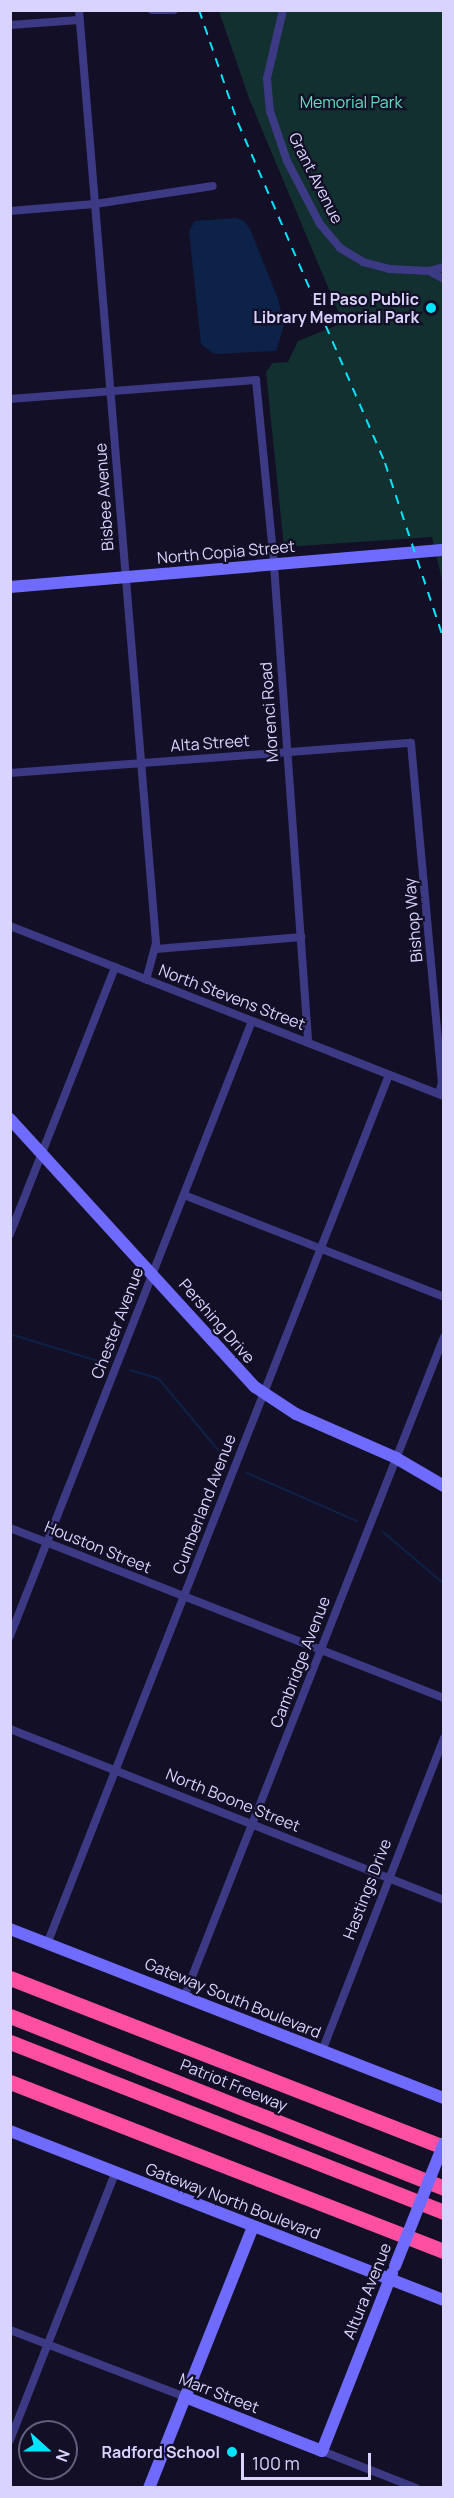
<!DOCTYPE html>
<html>
<head>
<meta charset="utf-8">
<style>
  body { margin:0 }
  #map { position:relative; width:454px; height:2498px; overflow:hidden; background:#130f26; font-family:Manrope,sans-serif }
  div>[style] { position:absolute }
  .green>* { inset:0; background:#12302f }
  .water>* { inset:0; background:#0c2248 }
  .stream>* { height:2px; margin:-1px; padding:0 1px; transform-origin:1px; border-radius:1px; background:#0c2248 }
  .street>* { height:8px; margin:-4px; padding:0 4px; transform-origin:4px; border-radius:4px; background:#3d3a85 }
  .secondary>* { height:12px; margin:-6px; padding:0 6px; transform-origin:6px; border-radius:6px; background:#6f6bff }
  .highway>* { height:15px; margin:-7.5px; padding:0 7.5px; transform-origin:7.5px; border-radius:7.5px; background:#ff4fa3 }
  .rail>* { height:2px; margin-top:-1px; transform-origin:0; background:repeating-linear-gradient(90deg,#00e5ff 0 9px,transparent 0 17px) }
  .secondary-bridge>* { height:12px; margin:-6px; padding:0 6px; transform-origin:6px; border-radius:6px; background:#6f6bff }
  .dots>* { width:16px; height:16px; translate:-50% -50%; box-sizing:border-box; border:3px solid #130f26; border-radius:50% }
  span { translate:-50% -50%; white-space:nowrap; text-align:center; line-height:1.15; -webkit-text-stroke:4.5px #130f26; paint-order:stroke }
  .park-label { font-size:16px; color:#5fe0c0 }
  .street-label { font-size:16px; color:#d9d4ff }
  .poi-label { font-size:16px; color:#d9d4ff; font-weight:700 }
  .right { translate:-100% -50%; text-align:right }
  .frame { position:absolute; inset:0; border:12px solid #d9d4ff; pointer-events:none }
  .north { position:absolute; left:18px; top:2420px; width:60px; height:60px; box-sizing:border-box; background:#130f26; border:2px solid #625e7d; border-radius:50%; rotate:111deg; font-size:16px; font-weight:700; line-height:24px; text-align:center; color:#d9d4ff }
  .north::after { content:''; display:block; margin:auto; width:21px; height:27px; background:#00e5ff; clip-path:polygon(50% 0,100% 100%,50% 72%,0 100%) }
  .scale { position:absolute; left:241px; top:2453px; width:130px; height:27px; box-sizing:border-box; border:3px solid #d9d4ff; border-top:0; padding-left:8px; font-size:18px; line-height:21px; white-space:nowrap; color:#d9d4ff; -webkit-text-stroke:4px #130f26; paint-order:stroke }
</style>
</head>
<body>
<div id="map">
  <div class="green">
    <div style="clip-path:polygon(219px 11px,443px 11px,443px 584px,432px 537px,284px 547px,266px 372px,273px 363px,288px 362px,298px 341px,343px 323px,250px 101px)"></div>
  </div>
  <div class="water">
    <div style="clip-path:polygon(236px 218px,244px 221px,250px 229px,278px 299px,284px 325px,276px 351px,214px 354px,201px 344px,189px 231px,195px 221px)"></div>
  </div>
  <div class="stream">
    <div style="left:10px;top:1334px;width:98px;rotate:17.1deg"></div>
    <div style="left:130px;top:1370px;width:30px;rotate:17deg"></div>
    <div style="left:159px;top:1379px;width:100px;rotate:50.3deg"></div>
    <div style="left:247px;top:1473px;width:120px;rotate:23.6deg"></div>
    <div style="left:383px;top:1532px;width:80px;rotate:40.4deg"></div>
  </div>
  <div class="street">
    <div style="left:79px;top:10px;width:936px;rotate:85.28deg"></div>
    <div style="left:156px;top:943px;width:38px;rotate:105deg"></div>
    <div style="left:152px;top:10px;width:22px"></div>
    <div style="left:283px;top:10px;width:70px;rotate:103.2deg"></div>
    <div style="left:267px;top:78px;width:33px;rotate:85deg"></div>
    <div style="left:270px;top:111px;width:53px;rotate:71.2deg"></div>
    <div style="left:287px;top:161px;width:71px;rotate:62.4deg"></div>
    <div style="left:320px;top:224px;width:31px;rotate:50deg"></div>
    <div style="left:340px;top:248px;width:27px;rotate:31deg"></div>
    <div style="left:363px;top:262px;width:27px;rotate:15deg"></div>
    <div style="left:389px;top:269px;width:40px;rotate:2.9deg"></div>
    <div style="left:429px;top:271px;width:17px;rotate:28deg"></div>
    <div style="left:10px;top:25px;width:69px;rotate:-4.1deg"></div>
    <div style="left:10px;top:211px;width:85px;rotate:-4.7deg"></div>
    <div style="left:95px;top:204px;width:119px;rotate:-8.7deg"></div>
    <div style="left:429px;top:271px;width:16px;rotate:-15deg"></div>
    <div style="left:10px;top:399px;width:247px;rotate:-4.4deg"></div>
    <div style="left:256px;top:380px;width:186px;rotate:84.4deg"></div>
    <div style="left:274px;top:565px;width:479px;rotate:85.9deg"></div>
    <div style="left:10px;top:773px;width:402px;rotate:-4.3deg"></div>
    <div style="left:411px;top:743px;width:340px;rotate:84.8deg"></div>
    <div style="left:442px;top:1082px;width:12px;rotate:104deg"></div>
    <div style="left:10px;top:926px;width:465px;rotate:21.4deg"></div>
    <div style="left:156px;top:949px;width:146px;rotate:-4.7deg"></div>
    <div style="left:184px;top:1195px;width:279px;rotate:21.4deg"></div>
    <div style="left:10px;top:1234px;width:287px;rotate:-68.5deg"></div>
    <div style="left:10px;top:1528px;width:466px;rotate:21.4deg"></div>
    <div style="left:10px;top:1636px;width:661px;rotate:-68.52deg"></div>
    <div style="left:10px;top:1729px;width:466px;rotate:21.5deg"></div>
    <div style="left:47px;top:1944px;width:934px;rotate:-68.52deg"></div>
    <div style="left:184px;top:1997px;width:709px;rotate:-68.5deg"></div>
    <div style="left:322px;top:2051px;width:336px;rotate:-68.7deg"></div>
    <div style="left:10px;top:2330px;width:187px;rotate:20.9deg"></div>
    <div style="left:10px;top:2440px;width:287px;rotate:-68.5deg"></div>
    <div style="left:322px;top:2451px;width:101px;rotate:21.5deg"></div>
  </div>
  <div class="secondary">
    <div style="left:10px;top:587px;width:436px;rotate:-4.9deg"></div>
    <div style="left:10px;top:1119px;width:363px;rotate:47.6deg"></div>
    <div style="left:255px;top:1387px;width:49px;rotate:33.4deg"></div>
    <div style="left:296px;top:1414px;width:109px;rotate:23.7deg"></div>
    <div style="left:396px;top:1458px;width:56px;rotate:30.3deg"></div>
    <div style="left:10px;top:1929px;width:466px;rotate:21.3deg"></div>
    <div style="left:10px;top:2131px;width:466px;rotate:21.3deg"></div>
    <div style="left:185px;top:2397px;width:147px;rotate:21.5deg"></div>
    <div style="left:322px;top:2451px;width:191px;rotate:-68.5deg"></div>
    <div style="left:149px;top:2488px;width:281px;rotate:-68.3deg"></div>
  </div>
  <div class="highway">
    <div style="left:10px;top:1978px;width:466px;rotate:21.3deg"></div>
    <div style="left:10px;top:2016px;width:467px;rotate:21.6deg"></div>
    <div style="left:10px;top:2042px;width:466px;rotate:21.4deg"></div>
    <div style="left:10px;top:2082px;width:466px;rotate:21.3deg"></div>
  </div>
  <div class="rail">
    <div style="left:199px;top:10px;width:120px;rotate:71deg"></div>
    <div style="left:238px;top:123px;width:370px;rotate:66.6deg"></div>
    <div style="left:385px;top:463px;width:187px;rotate:71.6deg"></div>
  </div>
  <div class="secondary-bridge">
    <div style="left:395px;top:2266px;width:132px;rotate:-68.3deg"></div>
  </div>
  <div class="dots">
    <div style="left:431px;top:308px;background:#00e5ff"></div>
    <div style="left:232px;top:2452px;background:#00e5ff"></div>
  </div>
  <div class="park-label">
    <span style="left:351px;top:102px">Memorial Park</span>
  </div>
  <div class="street-label">
    <span style="left:316px;top:178px;rotate:63deg">Grant Avenue</span>
    <span style="left:104px;top:497px;rotate:-94deg">Bisbee Avenue</span>
    <span style="left:226px;top:552px;rotate:-5deg">North Copia Street</span>
    <span style="left:269px;top:712px;rotate:-94deg">Morenci Road</span>
    <span style="left:210px;top:743px;rotate:-4deg">Alta Street</span>
    <span style="left:413px;top:920px;rotate:-95deg">Bishop Way</span>
    <span style="left:232px;top:997px;rotate:21deg">North Stevens Street</span>
    <span style="left:217px;top:1321px;rotate:49deg">Pershing Drive</span>
    <span style="left:117px;top:1323px;rotate:-69deg">Chester Avenue</span>
    <span style="left:204px;top:1504px;rotate:-69deg">Cumberland Avenue</span>
    <span style="left:98px;top:1547px;rotate:22deg">Houston Street</span>
    <span style="left:300px;top:1662px;rotate:-69deg">Cambridge Avenue</span>
    <span style="left:233px;top:1800px;rotate:22deg">North Boone Street</span>
    <span style="left:367px;top:1889px;rotate:-69deg">Hastings Drive</span>
    <span style="left:233px;top:1998px;rotate:22deg">Gateway South Boulevard</span>
    <span style="left:234px;top:2085px;rotate:22deg">Patriot Freeway</span>
    <span style="left:233px;top:2201px;rotate:21deg">Gateway North Boulevard</span>
    <span style="left:367px;top:2291px;rotate:-68deg">Altura Avenue</span>
    <span style="left:219px;top:2393px;rotate:21deg">Marr Street</span>
  </div>
  <div class="poi-label">
    <span class="right" style="left:419px;top:308px">El Paso Public<br>Library Memorial Park</span>
    <span class="right" style="left:220px;top:2452px">Radford School</span>
  </div>
  <div class="frame"></div>
  <div class="north">N</div>
  <div class="scale">100 m</div>
</div>
</body>
</html>
